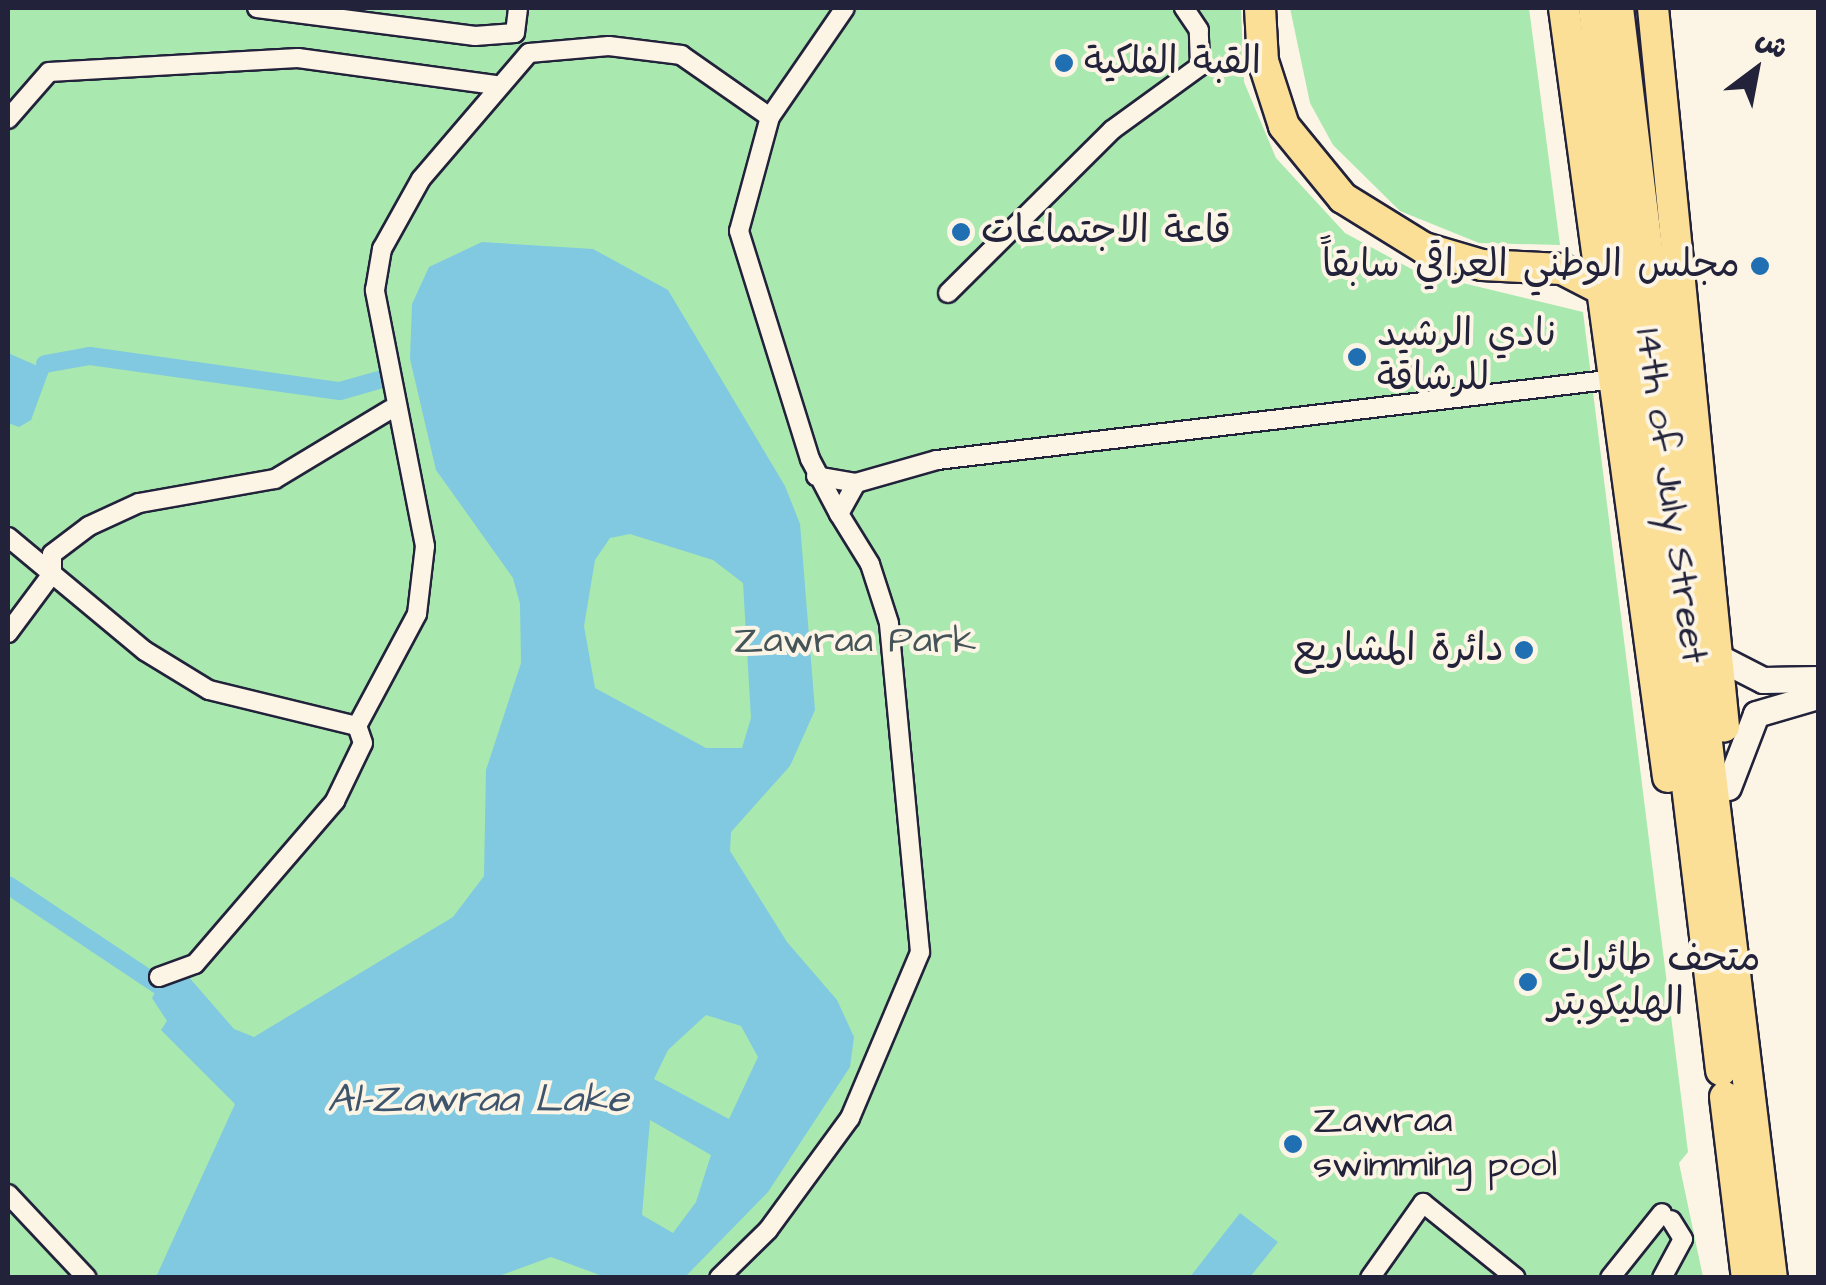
<!DOCTYPE html>
<html>
<head>
<meta charset="utf-8">
<style>
  body { margin:0 }
  #map { position:relative; width:1826px; height:1285px; overflow:hidden; background:#fcf5e5; font-family:"Architects Daughter","Playpen Sans Arabic",sans-serif }
  div>[style] { position:absolute }
  .green>* { inset:0; background:#a9e8af }
  .water>* { inset:0; background:#80c9e1 }
  .canal>* { height:18px; margin:-9px; padding:0 9px; transform-origin:9px; border-radius:9px; background:#80c9e1 }
  .roads { filter:drop-shadow(2px 0 #22223b) drop-shadow(-2px 0 #22223b) drop-shadow(0 2px #22223b) drop-shadow(0 -2px #22223b) }
  .street>* { height:18px; margin:-9px; padding:0 9px; transform-origin:9px; border-radius:9px; background:#fcf5e5 }
  .secondary>* { height:25px; margin:-12.5px; padding:0 12.5px; transform-origin:12.5px; border-radius:12.5px; background:#fcf5e5 }
  .primary>* { height:30px; margin:-15px; padding:0 15px; transform-origin:15px; border-radius:15px; background:#fbdf96 }
  .dots>* { width:28px; height:28px; translate:-50% -50%; box-sizing:border-box; border:5px solid #fcf5e5; border-radius:50% }
  span { translate:-50% -50%; white-space:nowrap; text-align:center; line-height:1.15; -webkit-text-stroke:8px #fcf5e5; paint-order:stroke }
  .poi-label { font-size:38px; color:#22223b }
  .left { translate:0 -50%; text-align:left }
  .right { translate:-100% -50%; text-align:right }
  .street-label { font-size:38px; color:#22223b }
  .park-label { font-size:38px; color:#445458 }
  .water-label { font-size:40px; color:#3e546d; font-style:italic }
  .frame { position:absolute; inset:0; border:10px solid #22223b; pointer-events:none }
  .north { position:absolute; left:1706px; top:20px; width:100px; height:100px; -webkit-text-stroke:8px #fcf5e5; paint-order:stroke; rotate:32deg; font-size:28px; font-weight:700; line-height:40px; text-align:center; color:#22223b }
  .north::after { content:''; display:block; margin:auto; width:35px; height:45px; background:#22223b; clip-path:polygon(50% 0,100% 100%,50% 72%,0 100%) }
</style>
</head>
<body>
<div id="map">
  <div class="green">
    <div style="clip-path:polygon(8px 8px,1241px 8px,1244px 82px,1276px 158px,1345px 233px,1417px 272px,1583px 312px,1688px 1152px,1679px 1163px,1703px 1277px,8px 1277px)"></div>
    <div style="clip-path:polygon(1290px 8px,1529px 8px,1560px 245px,1479px 243px,1400px 211px,1333px 145px,1310px 103px)"></div>
  </div>
  <div class="water">
    <div style="clip-path:polygon(evenodd,482px 242px,593px 249px,668px 290px,785px 486px,800px 524px,815px 710px,790px 766px,731px 832px,730px 851px,787px 942px,837px 1000px,854px 1037px,850px 1067px,768px 1192px,687px 1275px,605px 1277px,551px 1257px,496px 1277px,156px 1277px,235px 1104px,161px 1030px,167px 1021px,152px 998px,161px 981px,187px 975px,234px 1029px,254px 1037px,453px 917px,484px 876px,486px 770px,521px 663px,520px 604px,513px 578px,436px 470px,410px 359px,412px 304px,429px 267px,482px 242px,630px 534px,713px 560px,743px 583px,751px 718px,742px 748px,706px 748px,595px 688px,584px 626px,595px 560px,610px 538px,630px 534px,482px 242px,706px 1015px,741px 1026px,758px 1057px,729px 1119px,654px 1079px,668px 1050px,706px 1015px,482px 242px,650px 1120px,711px 1155px,696px 1202px,673px 1233px,642px 1215px,650px 1120px)"></div>
    <div style="clip-path:polygon(8px 353px,49px 371px,31px 420px,19px 427px,8px 423px)"></div>
    <div style="clip-path:polygon(1240px 1213px,1278px 1242px,1250px 1277px,1190px 1277px)"></div>
  </div>
  <div class="canal">
    <div style="left:45px;top:364px;width:46px;rotate:-10.1deg"></div>
    <div style="left:90px;top:356px;width:252px;rotate:8deg"></div>
    <div style="left:340px;top:391px;width:48px;rotate:-15.8deg"></div>
    <div style="left:8px;top:885px;width:180px;rotate:33.7deg"></div>
  </div>
  <div class="roads">
    <div class="street">
      <div style="left:257px;top:8px;width:220px;rotate:7.3deg"></div>
      <div style="left:475px;top:36px;width:40px;rotate:-4.3deg"></div>
      <div style="left:515px;top:33px;width:25px;rotate:-83deg"></div>
      <div style="left:8px;top:119px;width:62px;rotate:-48.9deg"></div>
      <div style="left:49px;top:72px;width:249px;rotate:-3.2deg"></div>
      <div style="left:298px;top:58px;width:199px;rotate:7.8deg"></div>
      <div style="left:948px;top:293px;width:231px;rotate:-44.8deg"></div>
      <div style="left:1112px;top:130px;width:109px;rotate:-36deg"></div>
      <div style="left:1200px;top:66px;width:36px;rotate:-92deg"></div>
      <div style="left:1199px;top:30px;width:27px;rotate:-124deg"></div>
      <div style="left:816px;top:476px;width:41px;rotate:9.9deg"></div>
      <div style="left:839px;top:514px;width:62px;rotate:-117.8deg"></div>
      <div style="left:810px;top:459px;width:239px;rotate:-107.3deg"></div>
      <div style="left:739px;top:231px;width:118px;rotate:-74.8deg"></div>
      <div style="left:770px;top:117px;width:132px;rotate:-55.5deg"></div>
      <div style="left:8px;top:537px;width:178px;rotate:39.8deg"></div>
      <div style="left:145px;top:651px;width:75px;rotate:31.4deg"></div>
      <div style="left:209px;top:690px;width:152px;rotate:13.7deg"></div>
      <div style="left:8px;top:633px;width:74px;rotate:-53.3deg"></div>
      <div style="left:52px;top:574px;width:20px;rotate:-90deg"></div>
      <div style="left:52px;top:554px;width:46px;rotate:-37.1deg"></div>
      <div style="left:89px;top:526px;width:55px;rotate:-24.7deg"></div>
      <div style="left:139px;top:503px;width:138px;rotate:-10deg"></div>
      <div style="left:275px;top:479px;width:135px;rotate:-31.1deg"></div>
      <div style="left:159px;top:977px;width:38px;rotate:-20deg"></div>
      <div style="left:195px;top:964px;width:215px;rotate:-49.3deg"></div>
      <div style="left:335px;top:801px;width:64px;rotate:-64.2deg"></div>
      <div style="left:363px;top:743px;width:18px;rotate:-109deg"></div>
      <div style="left:357px;top:726px;width:127px;rotate:-61.8deg"></div>
      <div style="left:417px;top:614px;width:68px;rotate:-83.3deg"></div>
      <div style="left:425px;top:546px;width:261px;rotate:-101.1deg"></div>
      <div style="left:375px;top:290px;width:42px;rotate:-80.3deg"></div>
      <div style="left:382px;top:249px;width:80px;rotate:-60.9deg"></div>
      <div style="left:421px;top:179px;width:166px;rotate:-49.4deg"></div>
      <div style="left:529px;top:53px;width:80px;rotate:-5deg"></div>
      <div style="left:609px;top:46px;width:73px;rotate:7.1deg"></div>
      <div style="left:681px;top:55px;width:108px;rotate:34.9deg"></div>
      <div style="left:8px;top:1194px;width:115px;rotate:46.8deg"></div>
      <div style="left:719px;top:1278px;width:69px;rotate:-44.4deg"></div>
      <div style="left:768px;top:1230px;width:139px;rotate:-53.8deg"></div>
      <div style="left:850px;top:1118px;width:180px;rotate:-67.1deg"></div>
      <div style="left:920px;top:952px;width:330px;rotate:-95.4deg"></div>
      <div style="left:889px;top:623px;width:62px;rotate:-107.9deg"></div>
      <div style="left:870px;top:564px;width:59px;rotate:-121.8deg"></div>
      <div style="left:839px;top:514px;width:35px;rotate:-61deg"></div>
      <div style="left:856px;top:483px;width:84px;rotate:-15.9deg"></div>
      <div style="left:937px;top:460px;width:683px;rotate:-6.81deg"></div>
      <div style="left:1370px;top:1278px;width:92px;rotate:-54.8deg"></div>
      <div style="left:1423px;top:1203px;width:119px;rotate:38.9deg"></div>
      <div style="left:1610px;top:1278px;width:83px;rotate:-51.3deg"></div>
      <div style="left:1662px;top:1278px;width:44px;rotate:-61.7deg"></div>
      <div style="left:1683px;top:1239px;width:22px;rotate:-122deg"></div>
    </div>
    <div class="secondary">
      <div style="left:1706px;top:651px;width:64px;rotate:27deg"></div>
      <div style="left:1763px;top:680px;width:55px;rotate:-1deg"></div>
      <div style="left:1728px;top:787px;width:78px;rotate:-69deg"></div>
      <div style="left:1756px;top:714px;width:65px;rotate:-16.2deg"></div>
    </div>
    <div class="primary">
      <div style="left:1260px;top:8px;width:53px;rotate:86.8deg"></div>
      <div style="left:1263px;top:61px;width:68px;rotate:72.1deg"></div>
      <div style="left:1284px;top:126px;width:93px;rotate:50.7deg"></div>
      <div style="left:1343px;top:198px;width:95px;rotate:31.7deg"></div>
      <div style="left:1424px;top:248px;width:60px;rotate:16.3deg"></div>
      <div style="left:1482px;top:265px;width:80px;rotate:2.9deg"></div>
      <div style="left:1562px;top:269px;width:44px;rotate:27.1deg"></div>
      <div style="left:1564px;top:8px;width:776px;rotate:82.3deg"></div>
      <div style="left:1594px;top:8px;width:1070px;rotate:83.18deg"></div>
      <div style="left:1618px;top:8px;width:1279px;rotate:83.09deg"></div>
      <div style="left:1653px;top:8px;width:722px;rotate:84.36deg"></div>
      <div style="left:1725px;top:1097px;width:182px;rotate:83.1deg"></div>
    </div>
  </div>
  <div class="dots">
    <div style="left:1064px;top:63px;background:#1f6fb2"></div>
    <div style="left:961px;top:232px;background:#1f6fb2"></div>
    <div style="left:1760px;top:266px;background:#1f6fb2"></div>
    <div style="left:1357px;top:357px;background:#1f6fb2"></div>
    <div style="left:1524px;top:650px;background:#1f6fb2"></div>
    <div style="left:1528px;top:982px;background:#1f6fb2"></div>
    <div style="left:1293px;top:1144px;background:#1f6fb2"></div>
  </div>
  <div class="poi-label">
    <span class="left" style="left:1084px;top:63px">القبة الفلكية</span>
    <span class="left" style="left:981px;top:232px">قاعة الاجتماعات</span>
    <span class="right" style="left:1740px;top:266px">مجلس الوطني العراقي سابقاً</span>
    <span class="left" style="left:1377px;top:357px">نادي الرشيد<br>للرشاقة</span>
    <span class="right" style="left:1504px;top:650px">دائرة المشاريع</span>
    <span class="left" style="left:1548px;top:982px">متحف طائرات<br>الهليكوبتر</span>
    <span class="left" style="left:1313px;top:1144px">Zawraa<br>swimming pool</span>
  </div>
  <div class="street-label">
    <span style="left:1670px;top:496px;rotate:82deg">14th of July Street</span>
  </div>
  <div class="park-label">
    <span style="left:855px;top:642px">Zawraa Park</span>
  </div>
  <div class="water-label">
    <span style="left:478px;top:1100px">Al-Zawraa Lake</span>
  </div>
  <div class="frame"></div>
  <div class="north">ش</div>
</div>
</body>
</html>
